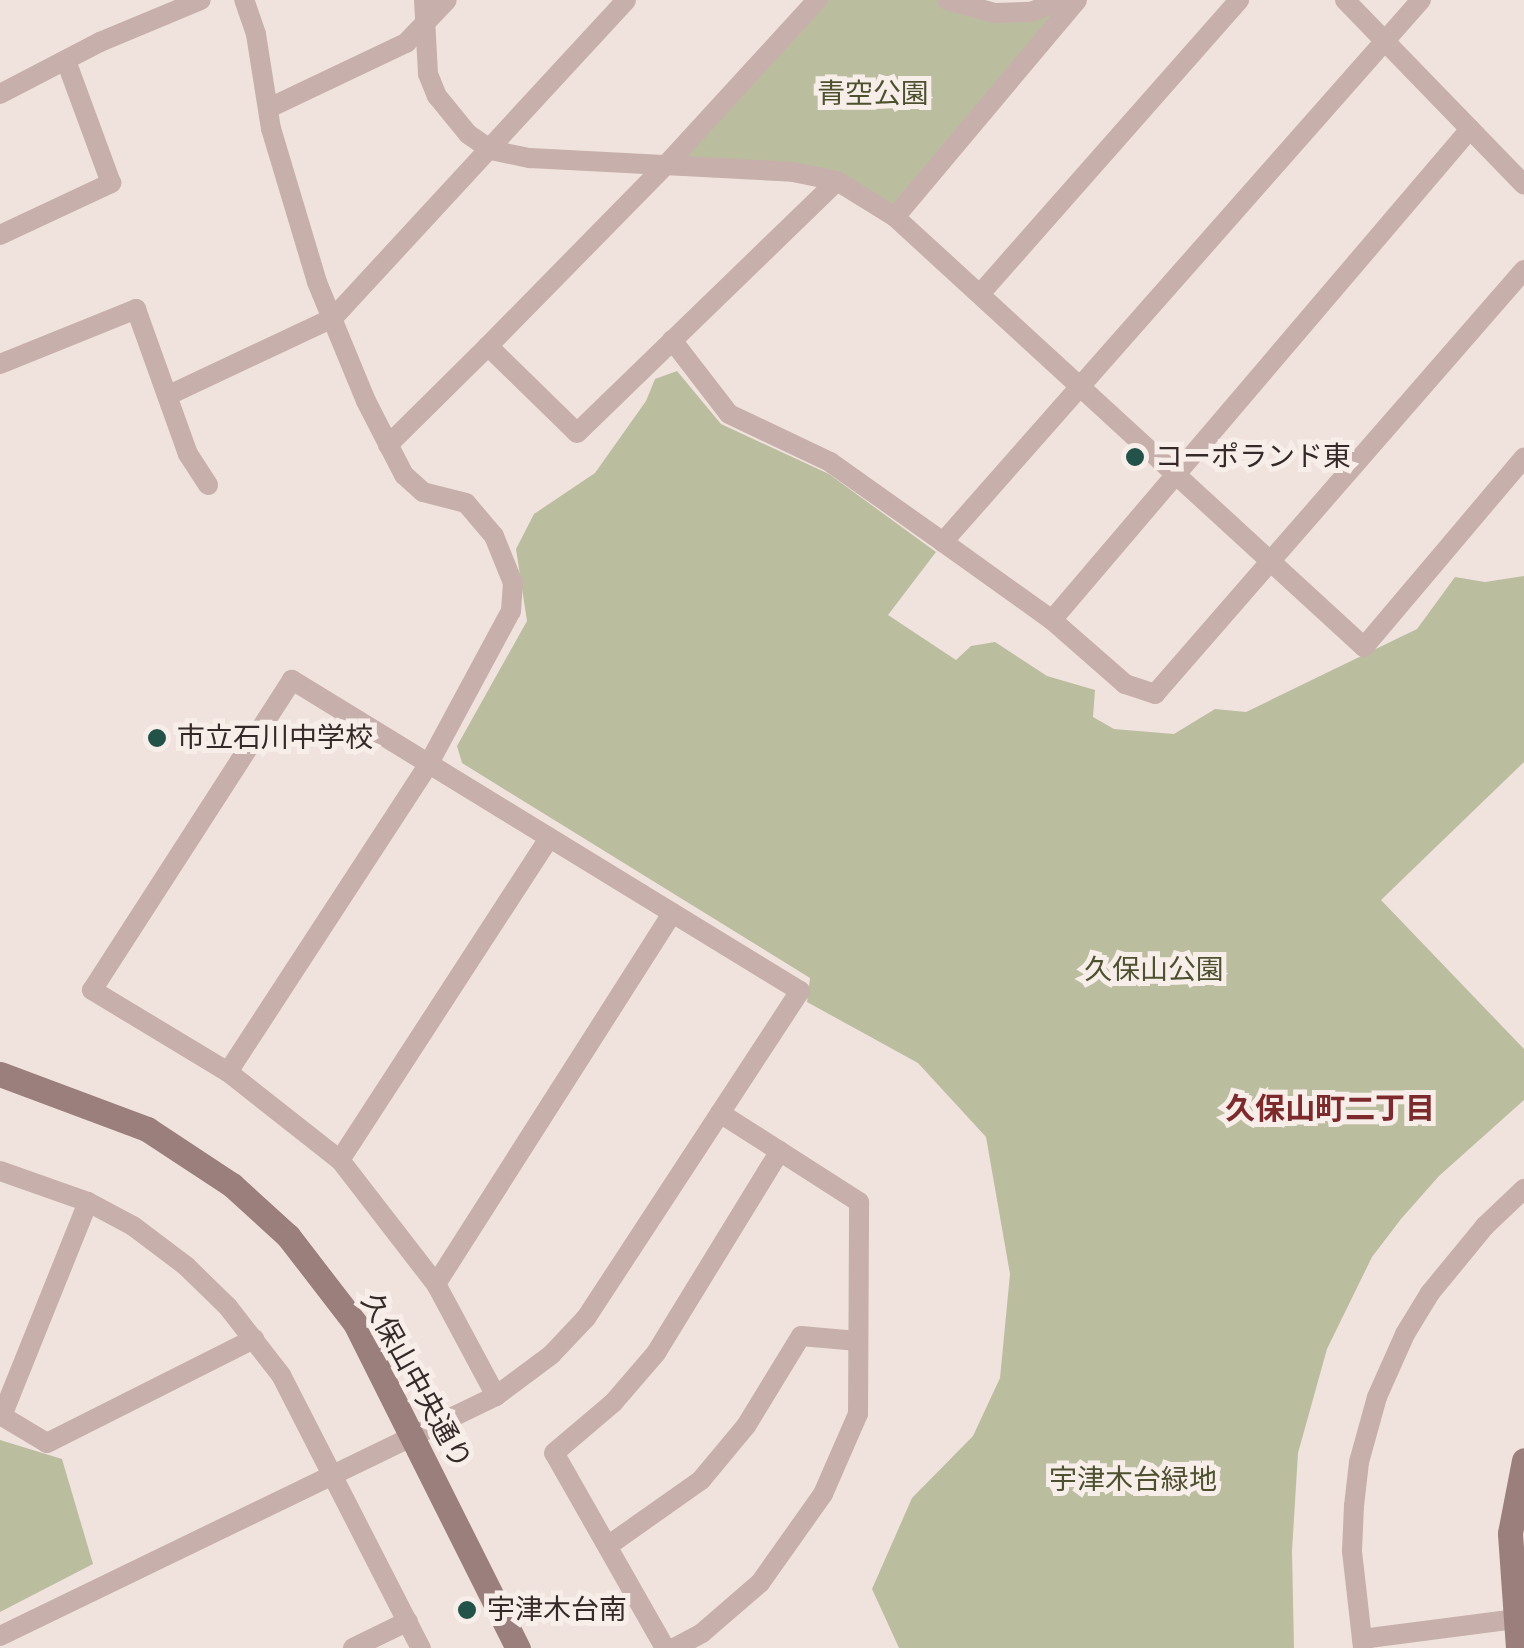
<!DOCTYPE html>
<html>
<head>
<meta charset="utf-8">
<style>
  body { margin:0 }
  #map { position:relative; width:1524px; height:1648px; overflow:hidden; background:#f0e3de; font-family:"Work Sans","Noto Sans JP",sans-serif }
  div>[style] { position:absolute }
  .green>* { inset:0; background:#bbbd9f }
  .street>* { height:20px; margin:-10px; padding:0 10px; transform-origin:10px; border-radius:10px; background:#c7b0ab }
  .secondary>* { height:25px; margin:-12.5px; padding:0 12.5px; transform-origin:12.5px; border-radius:12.5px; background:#9a7f7c }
  .dots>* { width:28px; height:28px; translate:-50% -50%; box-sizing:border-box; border:5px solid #f8eee9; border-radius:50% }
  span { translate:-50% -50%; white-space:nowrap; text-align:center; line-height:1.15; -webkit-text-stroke:10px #f8eee9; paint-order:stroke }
  .park-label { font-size:28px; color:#4d512f }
  .poi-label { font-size:28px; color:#352a29 }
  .left { translate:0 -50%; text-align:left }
  .street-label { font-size:28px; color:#352a29 }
  .neighbourhood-label { font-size:30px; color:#7c2a2c; font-weight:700 }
</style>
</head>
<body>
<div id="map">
  <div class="green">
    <div style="clip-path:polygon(817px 0,947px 0,962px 6px,1077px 0,895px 217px,837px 181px,666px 165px)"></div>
    <div style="clip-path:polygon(677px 371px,721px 424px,829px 474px,936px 552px,888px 615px,956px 660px,971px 646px,995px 642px,1047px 676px,1095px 690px,1093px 717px,1114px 729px,1174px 734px,1215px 709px,1246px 712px,1417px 629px,1455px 577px,1485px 582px,1524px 576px,1524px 762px,1381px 900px,1524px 1049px,1524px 1100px,1439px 1176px,1401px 1219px,1372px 1257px,1327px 1349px,1298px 1453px,1292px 1551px,1294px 1648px,899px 1648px,872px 1589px,912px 1498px,973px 1436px,1000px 1378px,1010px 1274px,986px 1137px,918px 1063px,807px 1002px,810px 978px,462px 763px,457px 746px,527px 621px,516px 549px,534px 514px,595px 473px,646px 401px,655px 379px)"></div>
    <div style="clip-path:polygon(0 1440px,62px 1459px,93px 1564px,0 1612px)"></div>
  </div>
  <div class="street">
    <div style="left:424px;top:0;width:74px;rotate:86.9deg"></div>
    <div style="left:428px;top:74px;width:24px;rotate:68deg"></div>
    <div style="left:437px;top:96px;width:49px;rotate:50.8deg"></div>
    <div style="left:468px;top:134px;width:28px;rotate:35deg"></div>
    <div style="left:491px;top:150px;width:40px;rotate:12deg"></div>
    <div style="left:530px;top:158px;width:263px;rotate:3deg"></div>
    <div style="left:793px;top:172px;width:45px;rotate:11.6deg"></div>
    <div style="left:837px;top:181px;width:68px;rotate:31.8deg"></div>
    <div style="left:895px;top:217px;width:636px;rotate:42.52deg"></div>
    <div style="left:1364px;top:647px;width:248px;rotate:-49.8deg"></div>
    <div style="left:947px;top:0;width:50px;rotate:15.2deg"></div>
    <div style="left:995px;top:13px;width:36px;rotate:-2deg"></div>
    <div style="left:1031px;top:12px;width:32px;rotate:-22deg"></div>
    <div style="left:1345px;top:0;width:257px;rotate:45.9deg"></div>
    <div style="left:1421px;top:0;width:723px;rotate:131.41deg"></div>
    <div style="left:943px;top:542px;width:134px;rotate:35.6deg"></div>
    <div style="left:1052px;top:620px;width:97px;rotate:41.2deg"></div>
    <div style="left:1125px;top:684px;width:32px;rotate:18deg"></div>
    <div style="left:1155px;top:694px;width:562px;rotate:-48.97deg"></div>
    <div style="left:0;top:94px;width:113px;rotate:-27.5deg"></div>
    <div style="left:100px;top:42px;width:109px;rotate:-22.6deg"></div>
    <div style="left:269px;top:108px;width:152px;rotate:-25.4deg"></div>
    <div style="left:406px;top:43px;width:59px;rotate:-46.4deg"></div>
    <div style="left:895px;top:217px;width:283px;rotate:-50deg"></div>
    <div style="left:0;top:235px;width:123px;rotate:-25.1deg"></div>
    <div style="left:111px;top:183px;width:130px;rotate:-110.2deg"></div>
    <div style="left:980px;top:294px;width:392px;rotate:-48.6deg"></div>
    <div style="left:672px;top:340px;width:93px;rotate:52.4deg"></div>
    <div style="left:729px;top:414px;width:112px;rotate:25.4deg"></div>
    <div style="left:830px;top:462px;width:138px;rotate:35.3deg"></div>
    <div style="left:488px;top:346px;width:254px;rotate:-45.5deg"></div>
    <div style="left:666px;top:165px;width:224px;rotate:-47.5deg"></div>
    <div style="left:0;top:364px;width:147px;rotate:-22deg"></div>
    <div style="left:136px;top:309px;width:154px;rotate:70.3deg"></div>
    <div style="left:188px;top:454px;width:37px;rotate:57deg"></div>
    <div style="left:169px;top:395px;width:181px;rotate:-25.2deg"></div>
    <div style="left:333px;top:318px;width:432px;rotate:-47.3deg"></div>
    <div style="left:388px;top:445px;width:141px;rotate:-44.7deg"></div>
    <div style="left:488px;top:346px;width:124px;rotate:44.3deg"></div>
    <div style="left:577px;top:433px;width:362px;rotate:-44.1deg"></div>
    <div style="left:1052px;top:620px;width:645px;rotate:-49.59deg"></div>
    <div style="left:228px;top:1072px;width:366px;rotate:-56.9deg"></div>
    <div style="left:428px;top:765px;width:175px;rotate:-61.7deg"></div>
    <div style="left:511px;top:611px;width:28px;rotate:-86deg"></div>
    <div style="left:513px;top:583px;width:51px;rotate:-112deg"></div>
    <div style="left:494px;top:536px;width:43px;rotate:-130.3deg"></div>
    <div style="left:466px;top:503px;width:44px;rotate:-165.7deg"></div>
    <div style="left:423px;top:492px;width:25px;rotate:-138deg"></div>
    <div style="left:404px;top:475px;width:83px;rotate:-117.2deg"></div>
    <div style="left:366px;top:401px;width:129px;rotate:-112.4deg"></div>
    <div style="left:317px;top:282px;width:160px;rotate:-106.7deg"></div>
    <div style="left:271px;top:129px;width:96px;rotate:-99deg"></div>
    <div style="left:256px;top:34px;width:36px;rotate:-109deg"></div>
    <div style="left:340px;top:1160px;width:384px;rotate:-57deg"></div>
    <div style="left:0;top:1171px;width:93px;rotate:19.4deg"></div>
    <div style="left:88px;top:1202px;width:51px;rotate:28.1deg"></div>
    <div style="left:133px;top:1226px;width:66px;rotate:37deg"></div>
    <div style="left:186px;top:1266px;width:59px;rotate:44.3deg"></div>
    <div style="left:228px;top:1307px;width:86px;rotate:52.1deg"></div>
    <div style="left:281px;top:1375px;width:307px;rotate:62.9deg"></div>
    <div style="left:88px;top:1202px;width:231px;rotate:111.9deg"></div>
    <div style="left:2px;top:1416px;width:52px;rotate:31deg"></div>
    <div style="left:47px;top:1443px;width:232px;rotate:-26.7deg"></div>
    <div style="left:436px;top:1284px;width:440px;rotate:-57.5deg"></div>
    <div style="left:609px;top:1545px;width:113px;rotate:-35.2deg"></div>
    <div style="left:701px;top:1480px;width:70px;rotate:-50.2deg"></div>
    <div style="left:746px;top:1426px;width:105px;rotate:-58.6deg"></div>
    <div style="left:801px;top:1336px;width:57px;rotate:5deg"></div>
    <div style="left:0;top:1636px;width:551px;rotate:-25.82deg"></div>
    <div style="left:496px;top:1396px;width:69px;rotate:-36.7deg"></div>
    <div style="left:551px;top:1355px;width:51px;rotate:-46.6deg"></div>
    <div style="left:586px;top:1318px;width:391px;rotate:-56.8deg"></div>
    <div style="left:800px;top:991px;width:596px;rotate:-148.52deg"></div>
    <div style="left:292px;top:680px;width:369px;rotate:122.8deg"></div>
    <div style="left:92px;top:990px;width:159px;rotate:31.1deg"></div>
    <div style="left:228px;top:1072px;width:142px;rotate:38.2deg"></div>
    <div style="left:340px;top:1160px;width:157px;rotate:52.3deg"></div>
    <div style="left:436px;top:1284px;width:127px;rotate:61.8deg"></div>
    <div style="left:1362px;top:1639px;width:154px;rotate:-7.4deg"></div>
    <div style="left:1515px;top:1619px;width:13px;rotate:-45deg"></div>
    <div style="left:353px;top:1648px;width:61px;rotate:-26.1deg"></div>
    <div style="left:665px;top:1648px;width:224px;rotate:-119.6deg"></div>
    <div style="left:554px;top:1453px;width:77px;rotate:-40.3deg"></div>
    <div style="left:613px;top:1403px;width:66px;rotate:-49.3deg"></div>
    <div style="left:656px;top:1353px;width:237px;rotate:-58.5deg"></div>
    <div style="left:674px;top:1648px;width:32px;rotate:-28deg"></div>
    <div style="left:702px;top:1633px;width:77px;rotate:-40.8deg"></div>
    <div style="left:760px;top:1583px;width:109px;rotate:-54.7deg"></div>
    <div style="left:823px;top:1494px;width:87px;rotate:-66.4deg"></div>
    <div style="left:858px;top:1414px;width:212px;rotate:-89.7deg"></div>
    <div style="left:859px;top:1202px;width:165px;rotate:-147.4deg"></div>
    <div style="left:1363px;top:1648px;width:98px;rotate:-96.5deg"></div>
    <div style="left:1352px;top:1551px;width:45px;rotate:-87.5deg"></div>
    <div style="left:1354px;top:1506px;width:44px;rotate:-83.5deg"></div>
    <div style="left:1359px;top:1462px;width:67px;rotate:-74.5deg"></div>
    <div style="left:1377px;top:1397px;width:69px;rotate:-66deg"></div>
    <div style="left:1405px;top:1334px;width:48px;rotate:-58.6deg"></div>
    <div style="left:1430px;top:1293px;width:87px;rotate:-50.6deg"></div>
    <div style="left:1485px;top:1226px;width:54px;rotate:-43.5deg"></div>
  </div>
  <div class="secondary">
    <div style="left:0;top:1074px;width:157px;rotate:20.5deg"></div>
    <div style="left:147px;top:1129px;width:102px;rotate:33.4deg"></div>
    <div style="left:232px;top:1185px;width:76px;rotate:42.3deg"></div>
    <div style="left:288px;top:1236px;width:110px;rotate:52.4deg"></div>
    <div style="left:355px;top:1323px;width:364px;rotate:63.4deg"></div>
    <div style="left:1518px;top:1648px;width:115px;rotate:-94deg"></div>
    <div style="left:1510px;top:1533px;width:74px;rotate:-79.1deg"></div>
  </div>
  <div class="dots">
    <div style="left:1135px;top:457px;background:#235249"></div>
    <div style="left:157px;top:738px;background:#235249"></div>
    <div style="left:467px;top:1610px;background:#235249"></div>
  </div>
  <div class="park-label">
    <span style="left:873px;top:94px">青空公園</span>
    <span style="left:1154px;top:970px">久保山公園</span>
    <span style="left:1133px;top:1480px">宇津木台緑地</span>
  </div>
  <div class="poi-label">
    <span class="left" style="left:1155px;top:457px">コーポランド東</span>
    <span class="left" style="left:177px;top:738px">市立石川中学校</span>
    <span class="left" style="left:487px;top:1610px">宇津木台南</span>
  </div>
  <div class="street-label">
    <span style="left:416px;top:1381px;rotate:61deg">久保山中央通り</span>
  </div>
  <div class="neighbourhood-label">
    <span style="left:1330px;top:1109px">久保山町二丁目</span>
  </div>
</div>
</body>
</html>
